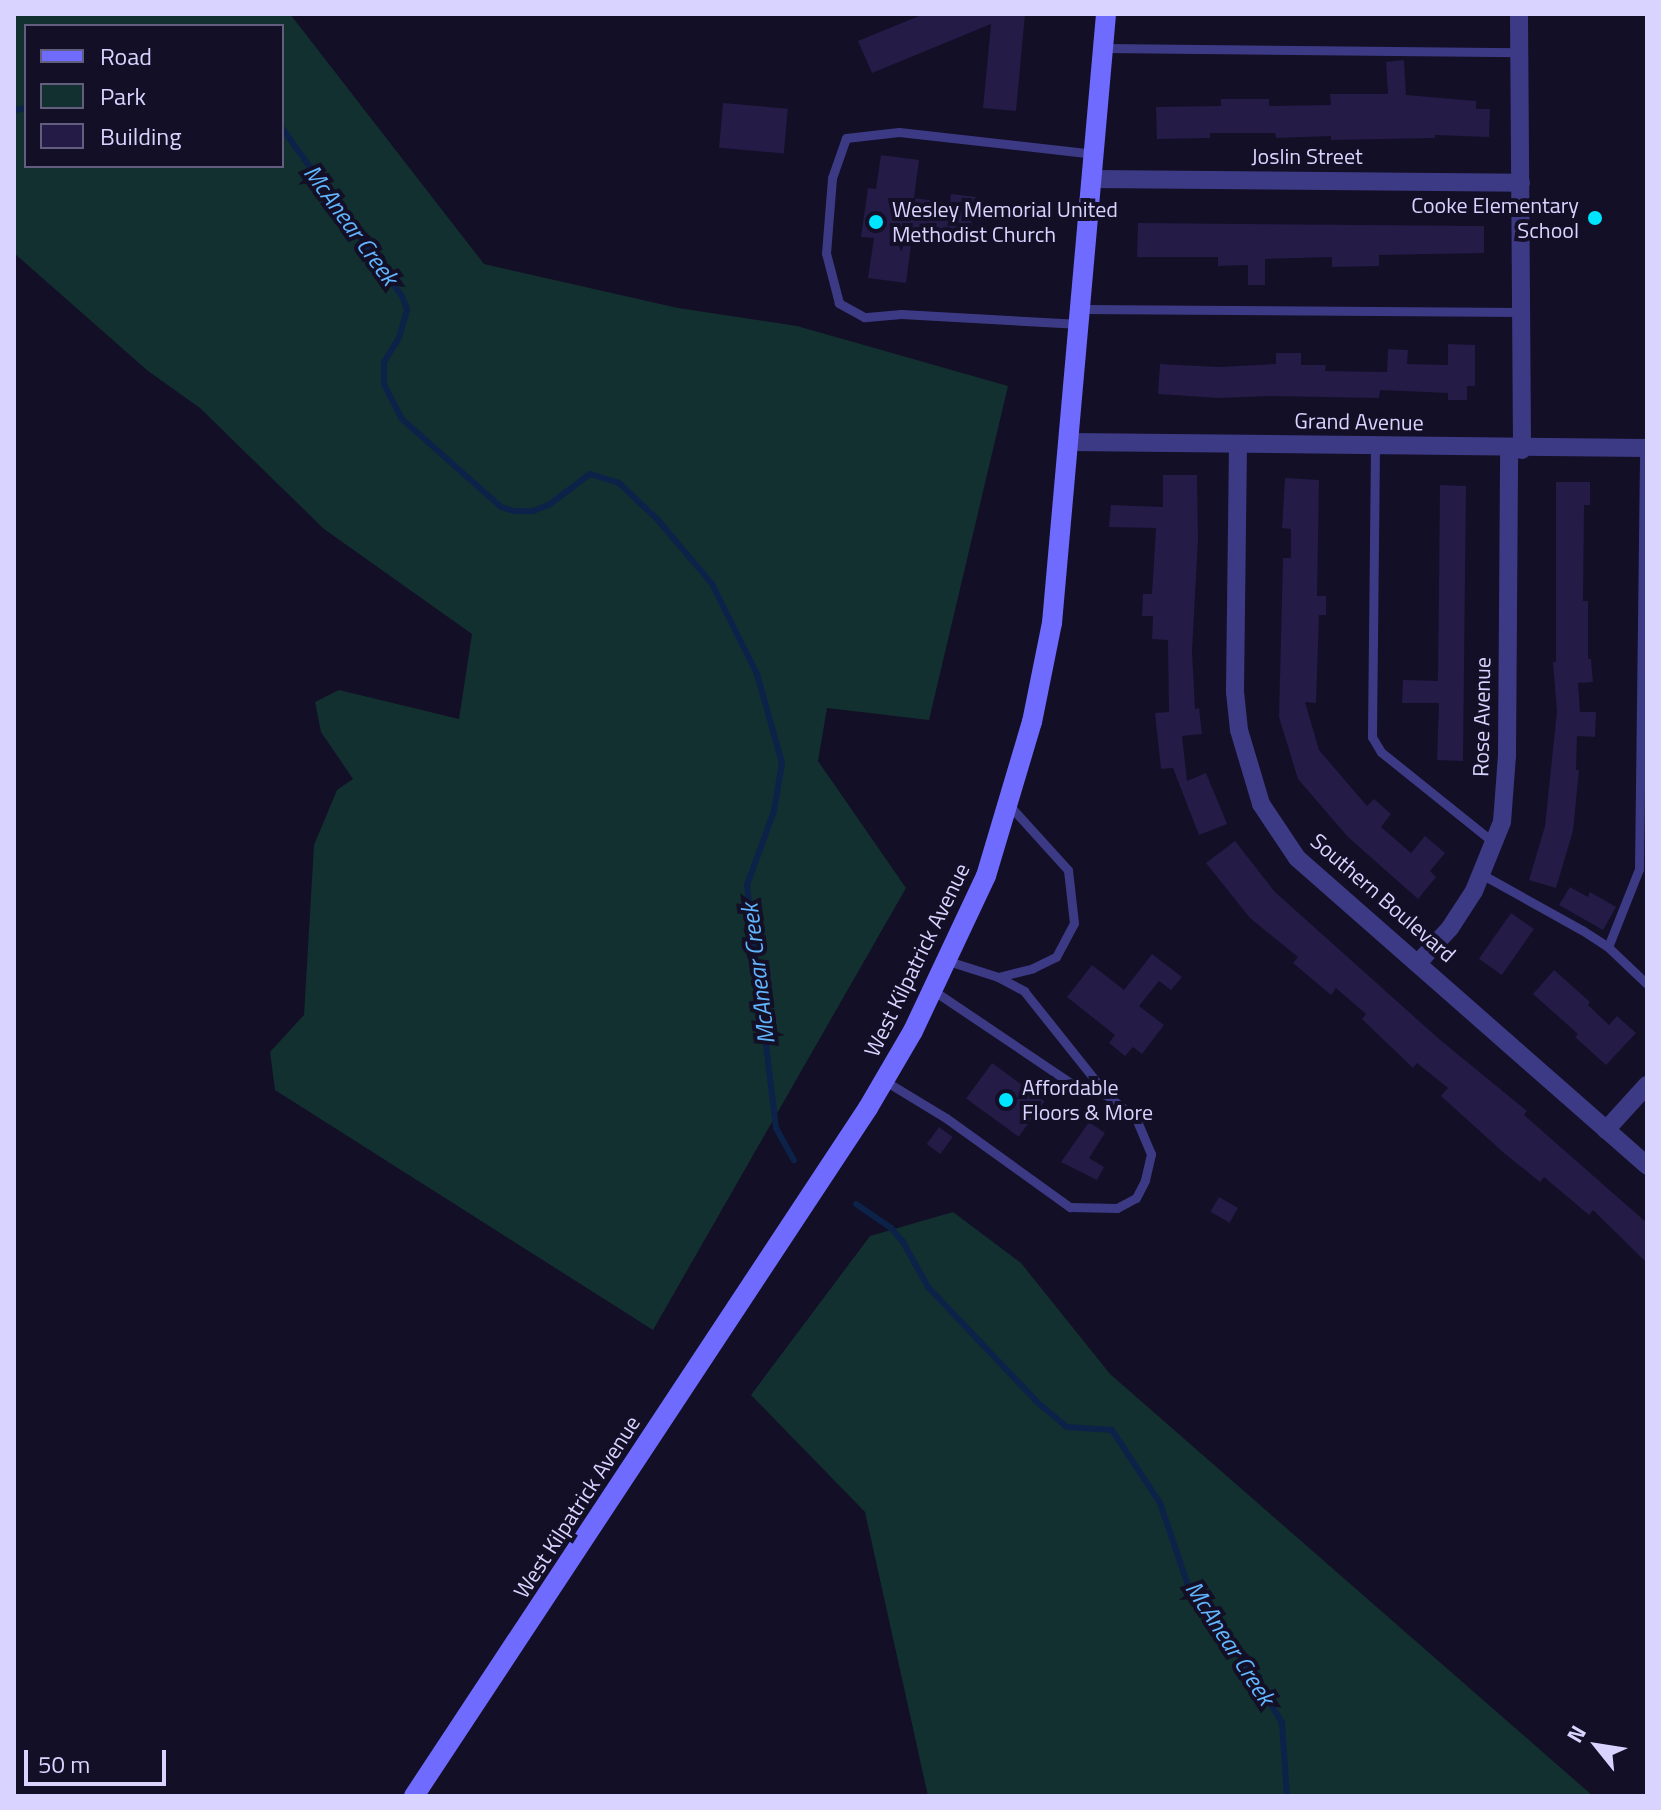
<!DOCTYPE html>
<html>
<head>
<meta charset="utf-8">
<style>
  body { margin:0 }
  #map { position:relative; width:1661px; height:1810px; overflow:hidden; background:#130f26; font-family:"Titillium Web",sans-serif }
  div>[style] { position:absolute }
  .green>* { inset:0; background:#12302f }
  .stream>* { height:6px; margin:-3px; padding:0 3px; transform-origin:3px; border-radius:3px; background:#0c2248 }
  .building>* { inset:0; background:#241b47; transform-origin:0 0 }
  .service>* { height:9px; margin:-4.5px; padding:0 4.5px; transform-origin:4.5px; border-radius:4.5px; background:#3d3a85 }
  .minor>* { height:18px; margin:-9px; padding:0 9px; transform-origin:9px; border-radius:9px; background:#3d3a85 }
  .secondary>* { height:20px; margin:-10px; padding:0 10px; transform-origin:10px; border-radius:10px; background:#6f6bff }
  .dots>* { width:22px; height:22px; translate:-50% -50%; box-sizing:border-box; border:4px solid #130f26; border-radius:50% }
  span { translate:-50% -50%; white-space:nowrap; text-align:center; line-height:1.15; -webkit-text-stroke:8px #130f26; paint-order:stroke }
  .street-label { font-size:22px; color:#d9d4ff }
  .poi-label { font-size:22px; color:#d9d4ff }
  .right { translate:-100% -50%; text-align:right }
  .left { translate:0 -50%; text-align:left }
  .water-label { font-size:24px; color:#62b6ff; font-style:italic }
  .frame { position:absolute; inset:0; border:16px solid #d9d4ff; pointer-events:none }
  .legend { position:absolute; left:24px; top:24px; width:260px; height:144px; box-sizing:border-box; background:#130f26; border:2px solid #625e7d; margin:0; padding:10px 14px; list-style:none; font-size:24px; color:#d9d4ff }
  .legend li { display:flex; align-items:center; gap:16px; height:40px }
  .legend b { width:40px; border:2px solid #625e7d }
  .north { position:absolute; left:1557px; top:1706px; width:80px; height:80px; -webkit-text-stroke:6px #130f26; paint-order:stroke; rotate:300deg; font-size:22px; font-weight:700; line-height:32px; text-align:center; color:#d9d4ff }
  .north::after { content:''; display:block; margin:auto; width:28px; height:36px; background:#d9d4ff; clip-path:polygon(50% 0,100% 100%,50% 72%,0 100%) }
  .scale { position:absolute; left:24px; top:1750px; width:142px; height:36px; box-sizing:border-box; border:4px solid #d9d4ff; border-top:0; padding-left:10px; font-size:24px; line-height:28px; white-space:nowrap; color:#d9d4ff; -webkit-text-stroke:6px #130f26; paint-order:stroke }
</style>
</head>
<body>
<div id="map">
  <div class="green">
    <div style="clip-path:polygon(evenodd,14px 14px,290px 14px,484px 264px,678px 308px,797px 326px,1008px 386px,929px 720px,827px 708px,818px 761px,906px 888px,653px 1330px,275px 1090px,270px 1052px,304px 1015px,314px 845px,337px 790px,353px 779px,321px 732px,315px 702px,339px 690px,459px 719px,472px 634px,324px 529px,200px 408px,148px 371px,14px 253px,14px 14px,26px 26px,282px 26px,282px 166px,26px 166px,26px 26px)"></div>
    <div style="clip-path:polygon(953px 1212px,1021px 1263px,1110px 1374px,1593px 1796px,928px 1796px,865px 1512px,751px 1395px,870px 1236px)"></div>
  </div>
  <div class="stream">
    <div style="left:14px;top:110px;width:12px;rotate:-9deg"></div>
    <div style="left:282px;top:128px;width:206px;rotate:54.5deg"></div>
    <div style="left:402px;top:296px;width:15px;rotate:70deg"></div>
    <div style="left:407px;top:310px;width:29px;rotate:106deg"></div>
    <div style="left:399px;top:338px;width:28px;rotate:122deg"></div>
    <div style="left:384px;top:362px;width:22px;rotate:90deg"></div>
    <div style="left:384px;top:384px;width:39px;rotate:63deg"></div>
    <div style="left:402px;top:419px;width:132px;rotate:41.6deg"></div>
    <div style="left:501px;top:507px;width:14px;rotate:17deg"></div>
    <div style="left:514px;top:511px;width:19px"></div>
    <div style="left:533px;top:511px;width:18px;rotate:-22deg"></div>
    <div style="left:550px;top:504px;width:50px;rotate:-36.9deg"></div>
    <div style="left:590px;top:474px;width:30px;rotate:17deg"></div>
    <div style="left:619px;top:483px;width:54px;rotate:43.5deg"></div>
    <div style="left:658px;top:520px;width:84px;rotate:49.8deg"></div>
    <div style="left:712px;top:584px;width:101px;rotate:63.4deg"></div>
    <div style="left:757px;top:674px;width:92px;rotate:74.3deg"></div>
    <div style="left:782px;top:763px;width:49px;rotate:99.5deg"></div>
    <div style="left:774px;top:811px;width:79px;rotate:110deg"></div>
    <div style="left:747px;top:885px;width:245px;rotate:83.2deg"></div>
    <div style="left:776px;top:1128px;width:37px;rotate:61deg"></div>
    <div style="left:856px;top:1204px;width:42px;rotate:34.4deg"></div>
    <div style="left:891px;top:1228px;width:18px;rotate:49deg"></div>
    <div style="left:903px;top:1242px;width:51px;rotate:60.9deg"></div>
    <div style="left:928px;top:1287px;width:158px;rotate:46.5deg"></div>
    <div style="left:1037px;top:1402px;width:39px;rotate:40deg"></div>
    <div style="left:1067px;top:1427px;width:45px;rotate:3.8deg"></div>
    <div style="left:1112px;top:1430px;width:87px;rotate:56.7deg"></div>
    <div style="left:1160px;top:1503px;width:96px;rotate:71.2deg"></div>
    <div style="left:1191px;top:1594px;width:69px;rotate:49.1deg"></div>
    <div style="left:1236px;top:1646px;width:90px;rotate:59.1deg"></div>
    <div style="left:1282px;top:1723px;width:73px;rotate:86.1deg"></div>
  </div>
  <div class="building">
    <div style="clip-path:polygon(924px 14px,1025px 14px,1016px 111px,983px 108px,991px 24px,872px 73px,858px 41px)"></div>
    <div style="clip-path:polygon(1404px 60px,1406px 95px,1476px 101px,1476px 109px,1490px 109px,1489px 137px,1435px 135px,1435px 138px,1331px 140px,1331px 136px,1276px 138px,1275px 133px,1210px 133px,1210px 138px,1157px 139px,1156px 107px,1221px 106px,1221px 99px,1269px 99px,1269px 106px,1331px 105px,1330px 94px,1388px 94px,1386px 62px)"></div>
    <div style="left:723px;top:103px;width:65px;height:45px;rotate:5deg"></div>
    <div style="clip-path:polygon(881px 155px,919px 160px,914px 198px,950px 203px,951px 194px,976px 197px,969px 245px,912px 237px,906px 283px,868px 278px,874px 238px,861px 237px,868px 188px,876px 189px)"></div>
    <div style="clip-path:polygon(1138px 223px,1484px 226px,1484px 253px,1379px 255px,1379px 266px,1332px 267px,1332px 257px,1265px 259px,1265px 285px,1248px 285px,1248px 265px,1218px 266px,1218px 257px,1137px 257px)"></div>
    <div style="clip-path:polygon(1448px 344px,1475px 345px,1475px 386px,1467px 386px,1467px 400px,1448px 400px,1448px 393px,1380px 390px,1379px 398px,1269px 396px,1219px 398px,1158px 394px,1160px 364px,1219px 367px,1276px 364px,1276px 353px,1301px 353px,1301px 365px,1326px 365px,1325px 371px,1387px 372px,1388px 349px,1408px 350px,1407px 364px,1448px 365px)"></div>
    <div style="clip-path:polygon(1163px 475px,1197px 475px,1198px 539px,1192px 651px,1195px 709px,1199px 708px,1202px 734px,1182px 736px,1187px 781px,1206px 773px,1227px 824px,1199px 835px,1173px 768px,1161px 769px,1155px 713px,1169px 712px,1168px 640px,1152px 639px,1153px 616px,1142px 616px,1143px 594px,1152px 594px,1156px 528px,1109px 527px,1111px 505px,1163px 507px)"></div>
    <div style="clip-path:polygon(1285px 478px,1319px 480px,1317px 596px,1326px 596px,1326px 615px,1319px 615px,1316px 703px,1305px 702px,1319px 750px,1367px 806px,1374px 799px,1391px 814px,1381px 827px,1411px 853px,1425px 836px,1445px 853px,1430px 871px,1436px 877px,1418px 899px,1348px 837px,1298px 779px,1279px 717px,1283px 558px,1291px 558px,1291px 529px,1282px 528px)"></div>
    <div style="clip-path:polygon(1556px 482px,1590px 482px,1590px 505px,1584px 505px,1583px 601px,1588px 601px,1588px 659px,1591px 659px,1593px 682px,1578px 683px,1580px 712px,1596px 712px,1595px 737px,1577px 736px,1576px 770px,1579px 770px,1573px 831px,1556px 888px,1529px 880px,1545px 826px,1557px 711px,1553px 662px,1556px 662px)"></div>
    <div style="clip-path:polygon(1440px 485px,1466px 486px,1463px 761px,1437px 760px,1439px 703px,1402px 703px,1403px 680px,1438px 681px)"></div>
    <div style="clip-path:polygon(1235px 841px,1275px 892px,1439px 1039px,1527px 1111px,1524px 1115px,1647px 1223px,1647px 1263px,1593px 1210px,1589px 1215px,1544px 1177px,1540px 1182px,1504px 1153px,1441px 1096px,1448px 1088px,1417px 1063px,1413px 1068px,1362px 1019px,1366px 1014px,1336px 988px,1331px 995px,1293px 963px,1298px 957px,1250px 918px,1206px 863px)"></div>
    <div style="clip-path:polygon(1570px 887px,1588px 897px,1590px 892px,1616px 907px,1603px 930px,1559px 905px)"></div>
    <div style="left:1511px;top:913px;width:28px;height:56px;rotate:35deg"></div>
    <div style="clip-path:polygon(1152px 954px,1182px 977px,1171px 990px,1159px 981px,1139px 1006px,1164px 1025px,1142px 1054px,1133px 1047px,1125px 1056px,1109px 1043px,1115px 1035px,1067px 997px,1092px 965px,1124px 990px)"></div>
    <div style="clip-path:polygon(1554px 970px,1590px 1002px,1588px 1005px,1609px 1025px,1617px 1016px,1636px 1033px,1606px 1065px,1575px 1037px,1578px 1034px,1533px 994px)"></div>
    <div style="left:992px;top:1063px;width:65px;height:44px;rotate:36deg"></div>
    <div style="clip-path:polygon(1089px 1122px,1105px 1133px,1089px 1158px,1104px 1167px,1097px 1180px,1061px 1162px)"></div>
    <div style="left:939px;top:1127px;width:17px;height:21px;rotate:36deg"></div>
    <div style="left:1219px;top:1197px;width:22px;height:17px;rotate:30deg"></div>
  </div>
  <div class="service">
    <div style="left:1104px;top:48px;width:416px;rotate:0.6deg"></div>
    <div style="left:1081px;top:309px;width:441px;rotate:0.4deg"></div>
    <div style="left:1080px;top:324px;width:179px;rotate:-176.8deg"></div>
    <div style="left:901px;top:314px;width:37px;rotate:175deg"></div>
    <div style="left:864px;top:317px;width:29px;rotate:-151deg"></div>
    <div style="left:839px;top:303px;width:52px;rotate:-104.6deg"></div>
    <div style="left:826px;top:253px;width:75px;rotate:-85.4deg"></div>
    <div style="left:832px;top:178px;width:42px;rotate:-70.7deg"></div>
    <div style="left:846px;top:138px;width:53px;rotate:-6.5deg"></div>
    <div style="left:899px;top:132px;width:197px;rotate:6.4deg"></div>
    <div style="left:1375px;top:447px;width:290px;rotate:90.6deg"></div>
    <div style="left:1372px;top:737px;width:17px;rotate:59deg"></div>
    <div style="left:1381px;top:752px;width:145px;rotate:38.8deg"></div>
    <div style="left:1483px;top:875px;width:113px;rotate:29.1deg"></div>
    <div style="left:1582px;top:930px;width:31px;rotate:33deg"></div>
    <div style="left:1608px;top:947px;width:54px;rotate:43.5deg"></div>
    <div style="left:1608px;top:947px;width:84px;rotate:-68.3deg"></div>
    <div style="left:1639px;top:869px;width:421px;rotate:-89.3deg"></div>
    <div style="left:948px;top:961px;width:52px;rotate:17.7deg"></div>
    <div style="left:998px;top:977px;width:30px;rotate:28deg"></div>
    <div style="left:1024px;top:991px;width:133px;rotate:51.4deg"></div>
    <div style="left:998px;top:977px;width:36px;rotate:-14deg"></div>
    <div style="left:1033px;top:968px;width:25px;rotate:-26deg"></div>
    <div style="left:1056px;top:957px;width:38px;rotate:-62deg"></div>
    <div style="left:1074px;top:923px;width:53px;rotate:-96.5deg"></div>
    <div style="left:1068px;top:870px;width:88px;rotate:-132.2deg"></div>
    <div style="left:885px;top:1081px;width:71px;rotate:31.2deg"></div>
    <div style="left:946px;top:1118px;width:153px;rotate:35.7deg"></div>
    <div style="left:1070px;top:1207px;width:47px;rotate:1.2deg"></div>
    <div style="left:1117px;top:1208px;width:21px;rotate:-28deg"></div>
    <div style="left:1136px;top:1198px;width:20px;rotate:-63deg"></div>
    <div style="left:1145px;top:1180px;width:27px;rotate:-77deg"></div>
    <div style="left:1151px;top:1154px;width:39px;rotate:-113deg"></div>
    <div style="left:1136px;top:1118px;width:37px;rotate:-142deg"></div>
    <div style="left:1107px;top:1095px;width:26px;rotate:-169deg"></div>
    <div style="left:1081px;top:1090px;width:179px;rotate:-146deg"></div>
  </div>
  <div class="minor">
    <div style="left:1519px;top:14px;width:436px;rotate:89.6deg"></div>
    <div style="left:1092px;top:179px;width:429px;rotate:0.5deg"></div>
    <div style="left:1070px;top:442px;width:577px;rotate:0.6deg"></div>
    <div style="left:1238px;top:444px;width:248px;rotate:90.7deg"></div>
    <div style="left:1235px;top:692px;width:38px;rotate:84deg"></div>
    <div style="left:1239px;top:730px;width:77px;rotate:73.4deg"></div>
    <div style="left:1261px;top:804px;width:65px;rotate:56.3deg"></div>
    <div style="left:1297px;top:858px;width:466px;rotate:41.3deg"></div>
    <div style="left:1419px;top:962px;width:46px;rotate:-47.6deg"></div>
    <div style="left:1450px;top:928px;width:44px;rotate:-57deg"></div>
    <div style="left:1474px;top:891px;width:74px;rotate:-67.9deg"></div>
    <div style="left:1502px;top:822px;width:67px;rotate:-85.7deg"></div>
    <div style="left:1507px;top:755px;width:306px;rotate:-89.6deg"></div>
    <div style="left:1606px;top:1130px;width:61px;rotate:-47.7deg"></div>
  </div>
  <div class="secondary">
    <div style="left:414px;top:1796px;width:824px;rotate:-56.58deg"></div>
    <div style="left:868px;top:1108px;width:89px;rotate:-59.7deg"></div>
    <div style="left:913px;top:1031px;width:171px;rotate:-64.8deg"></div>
    <div style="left:986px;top:876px;width:161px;rotate:-73.4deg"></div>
    <div style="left:1032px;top:722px;width:101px;rotate:-78.6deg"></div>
    <div style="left:1052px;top:623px;width:611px;rotate:-84.93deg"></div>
  </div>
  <div class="dots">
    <div style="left:1595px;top:218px;background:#00e5ff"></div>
    <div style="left:876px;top:222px;background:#00e5ff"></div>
    <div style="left:1006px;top:1100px;background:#00e5ff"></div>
  </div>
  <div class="street-label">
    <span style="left:1307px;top:157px">Joslin Street</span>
    <span style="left:1359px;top:422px;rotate:1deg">Grand Avenue</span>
    <span style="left:1482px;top:717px;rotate:-89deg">Rose Avenue</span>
    <span style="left:1383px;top:898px;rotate:41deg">Southern Boulevard</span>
    <span style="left:917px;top:960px;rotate:-64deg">West Kilpatrick Avenue</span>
    <span style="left:577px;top:1507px;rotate:-57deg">West Kilpatrick Avenue</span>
  </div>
  <div class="poi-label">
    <span class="right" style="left:1579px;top:218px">Cooke Elementary<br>School</span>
    <span class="left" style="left:892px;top:222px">Wesley Memorial United<br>Methodist Church</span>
    <span class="left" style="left:1022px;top:1100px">Affordable<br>Floors &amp; More</span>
  </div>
  <div class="water-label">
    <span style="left:351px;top:225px;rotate:54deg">McAnear Creek</span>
    <span style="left:758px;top:974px;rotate:-97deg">McAnear Creek</span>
    <span style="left:1230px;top:1643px;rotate:57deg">McAnear Creek</span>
  </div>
  <div class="frame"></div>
  <ul class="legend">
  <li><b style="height:10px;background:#6f6bff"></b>Road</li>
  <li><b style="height:22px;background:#12302f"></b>Park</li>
  <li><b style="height:22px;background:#241b47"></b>Building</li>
  </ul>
  <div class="north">N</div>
  <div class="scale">50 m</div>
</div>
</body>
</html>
